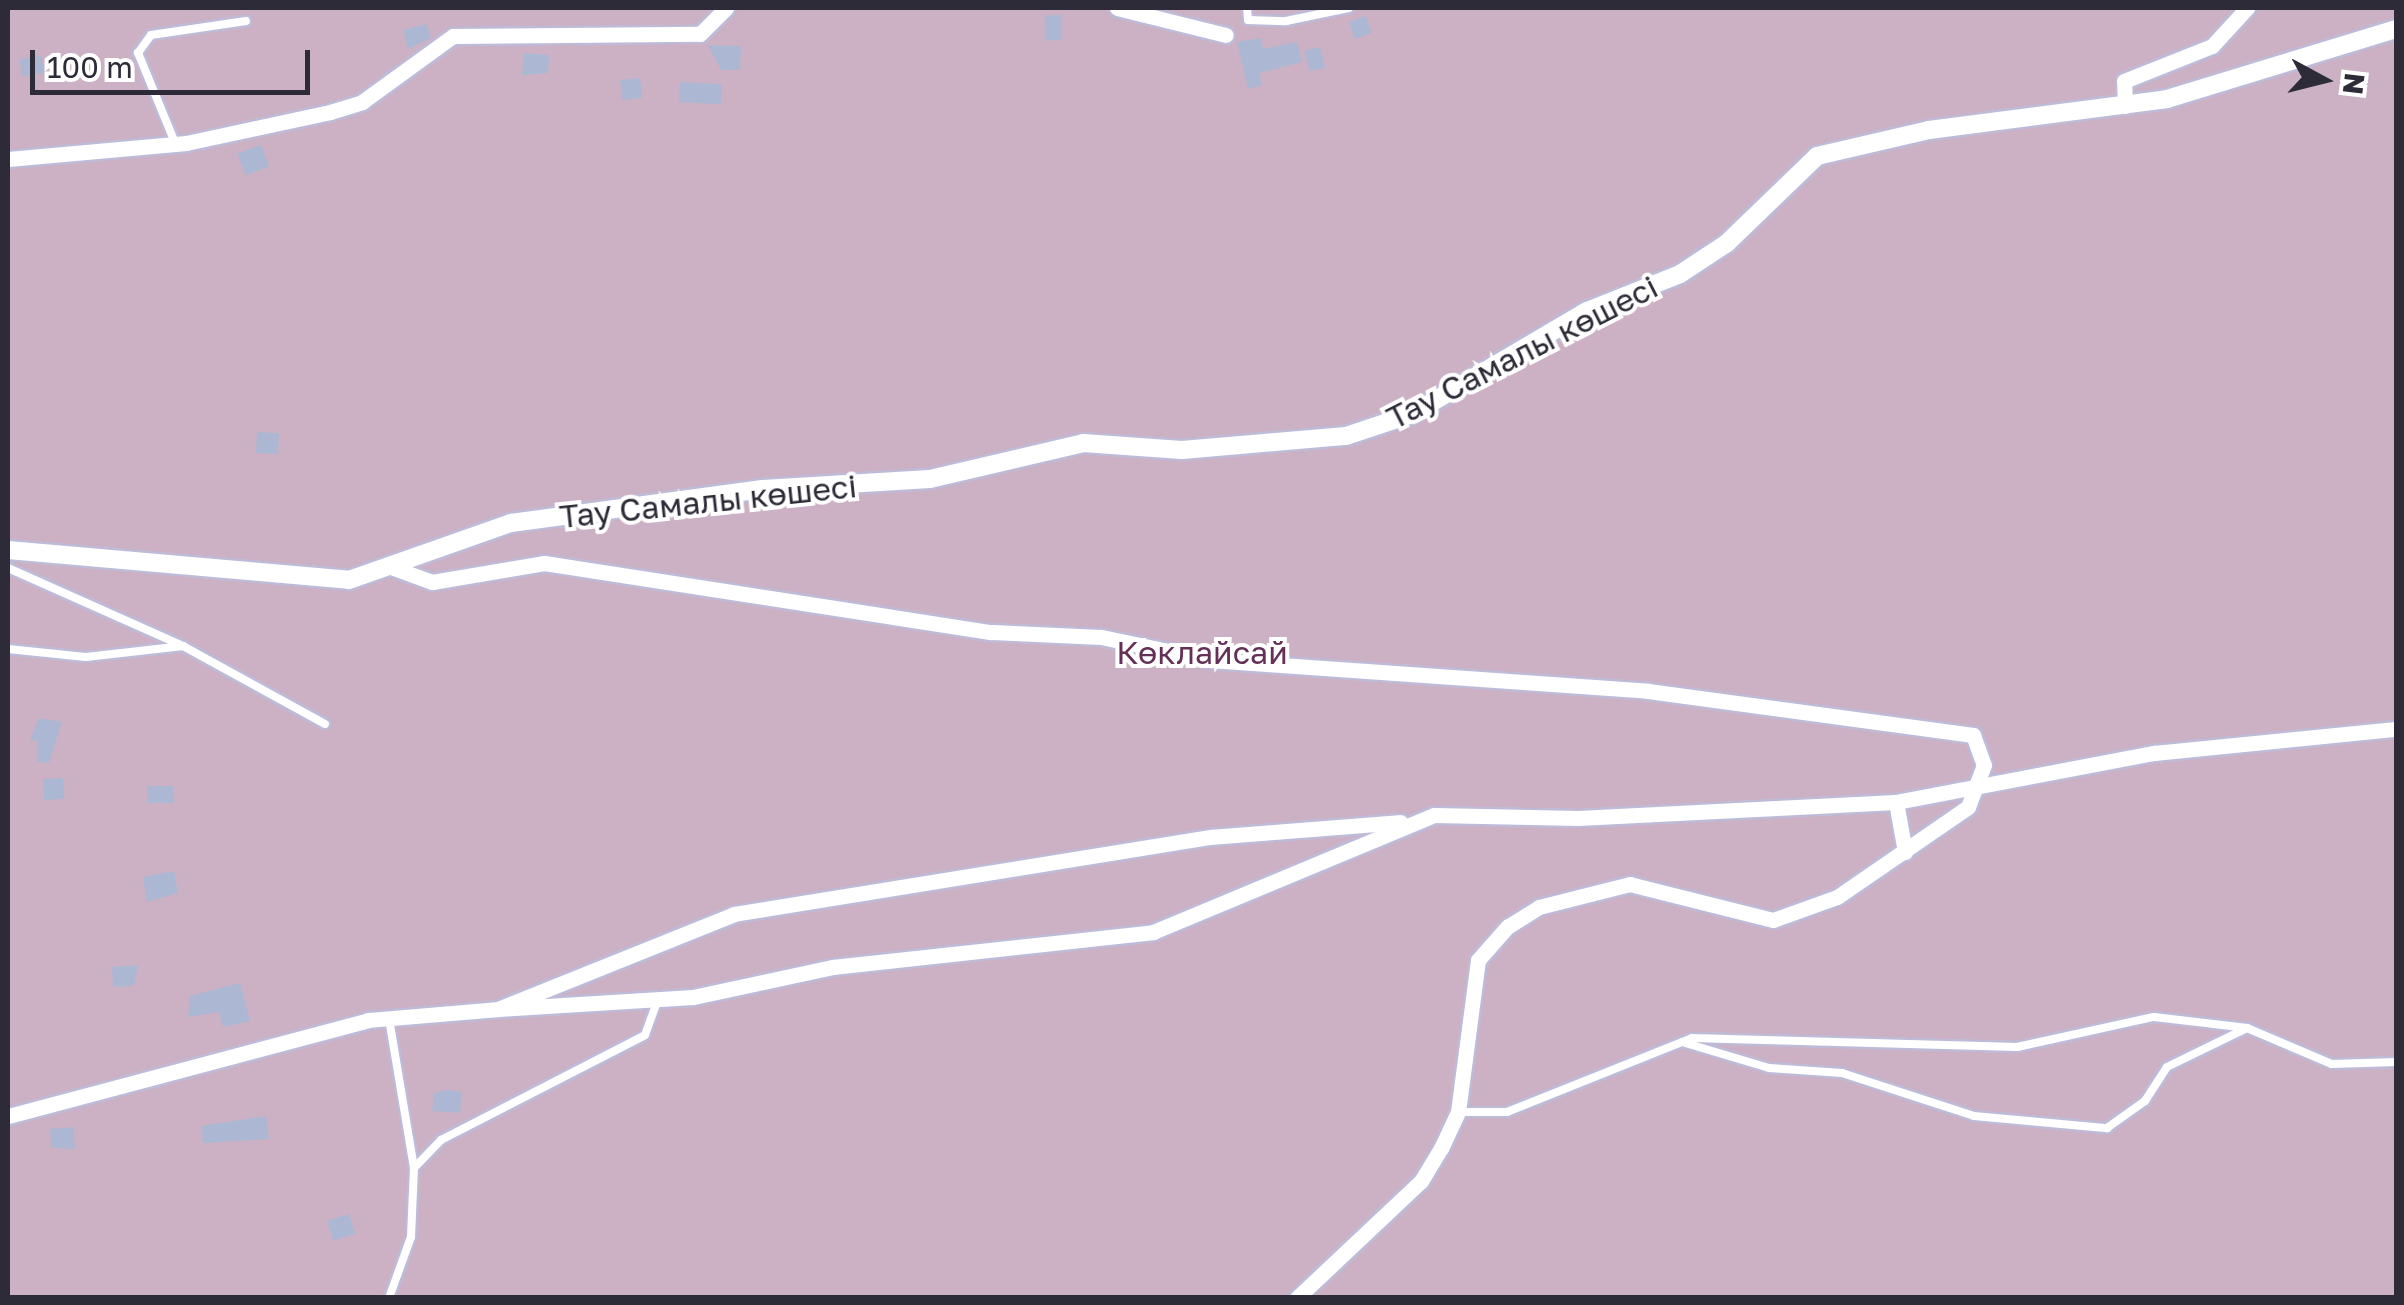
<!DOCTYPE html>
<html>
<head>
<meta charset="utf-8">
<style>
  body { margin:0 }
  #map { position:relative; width:2404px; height:1305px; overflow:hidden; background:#e9e7ff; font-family:"Golos Text",sans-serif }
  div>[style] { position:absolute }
  .green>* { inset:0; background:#cbb1c3; transform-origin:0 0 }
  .building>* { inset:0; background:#acb8d3; transform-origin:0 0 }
  .roads { filter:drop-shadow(2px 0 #bebbd8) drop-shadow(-2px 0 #bebbd8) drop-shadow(0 2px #bebbd8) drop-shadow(0 -2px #bebbd8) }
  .service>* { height:8px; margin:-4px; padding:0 4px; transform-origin:4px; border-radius:4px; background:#fff }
  .minor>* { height:15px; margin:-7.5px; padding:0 7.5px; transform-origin:7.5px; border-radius:7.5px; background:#fff }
  .tertiary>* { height:18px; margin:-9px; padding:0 9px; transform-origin:9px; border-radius:9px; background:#fff }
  span { translate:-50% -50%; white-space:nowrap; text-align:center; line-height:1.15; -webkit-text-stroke:8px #fff; paint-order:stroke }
  .street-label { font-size:32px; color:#2c2b37 }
  .park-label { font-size:32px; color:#653058 }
  .frame { position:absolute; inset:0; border:10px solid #2c2b37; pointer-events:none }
  .north { position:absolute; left:2274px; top:30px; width:100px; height:100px; -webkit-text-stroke:8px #fff; paint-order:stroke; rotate:97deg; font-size:28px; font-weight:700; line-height:40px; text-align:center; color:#2c2b37 }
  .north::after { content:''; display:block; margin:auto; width:35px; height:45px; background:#2c2b37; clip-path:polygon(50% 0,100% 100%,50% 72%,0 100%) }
  .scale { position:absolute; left:30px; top:50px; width:280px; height:45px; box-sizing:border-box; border:5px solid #2c2b37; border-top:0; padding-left:12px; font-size:30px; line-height:35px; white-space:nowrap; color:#2c2b37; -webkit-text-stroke:8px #fff; paint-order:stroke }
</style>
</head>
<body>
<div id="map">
  <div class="green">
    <div style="left:8px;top:8px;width:2388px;height:1289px"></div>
  </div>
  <div class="building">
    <div style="left:1061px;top:15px;width:25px;height:16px;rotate:88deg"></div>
    <div style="left:1366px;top:16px;width:18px;height:18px;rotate:71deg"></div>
    <div style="clip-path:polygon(427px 24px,431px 38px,408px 49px,403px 30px)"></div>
    <div style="clip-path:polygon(1261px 38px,1263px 49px,1297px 42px,1302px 62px,1259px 73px,1262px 85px,1248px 89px,1237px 42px)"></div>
    <div style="clip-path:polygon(708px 45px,741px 46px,740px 70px,721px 70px)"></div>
    <div style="left:1320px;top:47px;width:21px;height:16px;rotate:76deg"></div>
    <div style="clip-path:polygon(524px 53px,549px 55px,548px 73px,522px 75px)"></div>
    <div style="left:41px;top:56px;width:17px;height:22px;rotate:80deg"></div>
    <div style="left:640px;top:78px;width:20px;height:20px;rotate:84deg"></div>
    <div style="left:680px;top:82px;width:42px;height:20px;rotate:3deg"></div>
    <div style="left:261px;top:145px;width:23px;height:25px;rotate:70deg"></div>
    <div style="left:257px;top:432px;width:22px;height:21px;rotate:3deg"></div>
    <div style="clip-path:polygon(39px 718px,62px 722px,49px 763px,37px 762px,38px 741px,30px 740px)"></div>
    <div style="left:63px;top:778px;width:21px;height:20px;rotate:87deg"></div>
    <div style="left:174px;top:786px;width:17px;height:27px;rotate:90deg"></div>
    <div style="clip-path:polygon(174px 871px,178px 893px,147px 902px,143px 877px)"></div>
    <div style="clip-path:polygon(138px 965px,134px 986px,113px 987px,112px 967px)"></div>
    <div style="clip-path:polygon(240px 983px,250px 1021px,223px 1027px,219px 1012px,188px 1017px,190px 996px)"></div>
    <div style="clip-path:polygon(446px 1090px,462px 1092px,460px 1113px,432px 1111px,434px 1093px)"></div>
    <div style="clip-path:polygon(266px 1116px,269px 1139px,203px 1143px,201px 1126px)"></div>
    <div style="clip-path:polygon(73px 1127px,75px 1149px,51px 1148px,50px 1129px)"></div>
    <div style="left:349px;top:1214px;width:21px;height:23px;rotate:73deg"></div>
  </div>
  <div class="roads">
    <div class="service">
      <div style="left:1247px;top:8px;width:12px;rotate:85deg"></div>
      <div style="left:1248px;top:20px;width:38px;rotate:2deg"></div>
      <div style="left:1286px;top:21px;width:64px;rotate:-11.7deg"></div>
      <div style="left:176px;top:145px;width:100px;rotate:-112.4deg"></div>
      <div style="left:138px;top:53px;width:22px;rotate:-54deg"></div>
      <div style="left:151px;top:35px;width:96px;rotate:-8.4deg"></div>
      <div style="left:8px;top:568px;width:192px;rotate:24deg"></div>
      <div style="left:183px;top:646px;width:162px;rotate:28.8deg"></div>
      <div style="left:8px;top:649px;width:78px;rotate:5.9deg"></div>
      <div style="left:86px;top:657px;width:98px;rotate:-6.5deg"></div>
      <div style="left:1682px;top:1042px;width:91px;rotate:16.6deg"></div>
      <div style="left:1769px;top:1068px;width:73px;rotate:3.9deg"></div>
      <div style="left:1842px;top:1073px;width:139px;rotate:18deg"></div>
      <div style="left:1974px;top:1116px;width:134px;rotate:5.2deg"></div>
      <div style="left:2107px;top:1128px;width:47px;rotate:-35.4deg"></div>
      <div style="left:2145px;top:1101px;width:40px;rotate:-57.1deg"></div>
      <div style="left:2167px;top:1067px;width:87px;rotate:-26deg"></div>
      <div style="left:1458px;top:1112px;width:49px"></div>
      <div style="left:1507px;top:1112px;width:199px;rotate:-21.8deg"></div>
      <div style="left:1692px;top:1038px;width:325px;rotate:1.6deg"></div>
      <div style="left:2017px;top:1047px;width:140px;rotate:-12.4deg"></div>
      <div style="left:2154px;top:1017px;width:94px;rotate:6.7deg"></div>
      <div style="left:2247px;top:1028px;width:92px;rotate:23deg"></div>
      <div style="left:2332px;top:1064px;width:64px;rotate:-1.8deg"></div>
      <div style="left:414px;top:1168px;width:39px;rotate:-46deg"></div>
      <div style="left:441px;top:1140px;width:229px;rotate:-27.2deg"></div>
      <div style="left:645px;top:1035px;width:37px;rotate:-70deg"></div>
      <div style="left:389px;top:1298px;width:65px;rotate:-70.2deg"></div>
      <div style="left:411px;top:1237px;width:69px;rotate:-87.5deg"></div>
      <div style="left:414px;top:1168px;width:152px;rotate:-99.5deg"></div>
    </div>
    <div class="minor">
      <div style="left:1117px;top:8px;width:112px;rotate:13.9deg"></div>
      <div style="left:2125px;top:106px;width:25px;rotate:-92deg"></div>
      <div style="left:2124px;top:81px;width:95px;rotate:-21.7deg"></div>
      <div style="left:2212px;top:46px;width:52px;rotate:-47.4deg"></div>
      <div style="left:8px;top:159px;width:179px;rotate:-5.1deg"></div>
      <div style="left:186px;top:143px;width:147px;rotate:-12.1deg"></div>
      <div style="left:330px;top:112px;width:34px;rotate:-17deg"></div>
      <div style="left:362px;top:102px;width:112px;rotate:-36deg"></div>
      <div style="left:453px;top:36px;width:247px;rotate:-0.5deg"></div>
      <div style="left:700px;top:34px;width:37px;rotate:-45deg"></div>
      <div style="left:391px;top:567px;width:44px;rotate:20.1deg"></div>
      <div style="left:432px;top:582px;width:114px;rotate:-9.6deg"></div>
      <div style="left:544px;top:563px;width:453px;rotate:8.8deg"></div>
      <div style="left:992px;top:632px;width:109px;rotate:2.6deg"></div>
      <div style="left:1101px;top:637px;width:111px;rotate:11.9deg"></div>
      <div style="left:1210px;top:660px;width:439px;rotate:4deg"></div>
      <div style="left:1648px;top:691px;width:328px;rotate:7.7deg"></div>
      <div style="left:1973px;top:735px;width:32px;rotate:70deg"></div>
      <div style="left:1984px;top:765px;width:45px;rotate:110.9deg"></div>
      <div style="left:1968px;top:807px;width:159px;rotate:145.5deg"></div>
      <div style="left:1837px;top:897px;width:68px;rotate:160.2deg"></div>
      <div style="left:1773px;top:920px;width:147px;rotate:-165.9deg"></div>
      <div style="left:1630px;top:884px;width:94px;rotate:165.8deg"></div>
      <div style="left:1539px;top:907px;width:36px;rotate:148deg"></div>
      <div style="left:1508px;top:926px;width:45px;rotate:131.4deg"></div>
      <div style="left:1478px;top:960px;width:153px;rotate:97.5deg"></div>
      <div style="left:1458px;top:1112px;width:40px;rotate:115deg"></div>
      <div style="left:1441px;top:1148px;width:39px;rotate:121deg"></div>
      <div style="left:1421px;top:1181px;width:170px;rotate:136.7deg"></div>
      <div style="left:1896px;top:802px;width:51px;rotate:79.8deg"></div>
      <div style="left:498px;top:1009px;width:195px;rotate:-3.5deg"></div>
      <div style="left:693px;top:997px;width:143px;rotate:-12.1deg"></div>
      <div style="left:833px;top:967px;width:322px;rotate:-6.2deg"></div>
      <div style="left:1153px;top:932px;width:304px;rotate:-22.6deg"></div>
      <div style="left:1434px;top:815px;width:144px;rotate:1.2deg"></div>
      <div style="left:1578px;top:818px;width:318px;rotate:-2.9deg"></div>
      <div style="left:1896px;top:802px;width:263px;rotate:-10.8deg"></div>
      <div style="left:2154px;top:753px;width:243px;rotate:-5.7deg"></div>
      <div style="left:8px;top:1116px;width:373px;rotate:-14.9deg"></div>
      <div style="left:368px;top:1020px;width:130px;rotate:-4.8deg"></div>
      <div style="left:498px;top:1009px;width:254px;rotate:-21.9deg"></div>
      <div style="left:734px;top:914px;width:483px;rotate:-9.2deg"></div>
      <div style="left:1211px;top:837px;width:190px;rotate:-4.5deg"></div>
    </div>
    <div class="tertiary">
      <div style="left:8px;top:550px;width:342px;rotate:5deg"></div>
      <div style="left:349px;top:580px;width:172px;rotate:-19.4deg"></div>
      <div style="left:511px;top:523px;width:254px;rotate:-7.7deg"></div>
      <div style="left:763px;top:489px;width:167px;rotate:-3.4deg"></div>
      <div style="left:930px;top:479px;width:157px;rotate:-13.2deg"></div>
      <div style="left:1083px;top:443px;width:99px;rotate:4deg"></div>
      <div style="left:1182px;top:450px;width:165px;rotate:-4.9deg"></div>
      <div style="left:1346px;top:436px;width:70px;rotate:-18.4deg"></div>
      <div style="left:1412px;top:414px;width:203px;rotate:-30.5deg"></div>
      <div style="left:1587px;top:311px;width:100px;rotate:-21.7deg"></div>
      <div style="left:1680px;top:274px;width:56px;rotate:-33.4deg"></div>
      <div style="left:1727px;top:243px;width:125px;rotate:-44deg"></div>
      <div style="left:1817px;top:156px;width:115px;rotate:-13.1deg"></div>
      <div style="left:1929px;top:130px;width:240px;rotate:-7.4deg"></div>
      <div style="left:2167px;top:99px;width:239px;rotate:-17deg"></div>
    </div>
  </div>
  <div class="street-label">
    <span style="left:1522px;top:352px;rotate:-27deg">Тау Самалы көшесі</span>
    <span style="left:708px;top:501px;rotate:-6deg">Тау Самалы көшесі</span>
  </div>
  <div class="park-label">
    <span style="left:1202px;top:652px">Көклайсай</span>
  </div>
  <div class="frame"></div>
  <div class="north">N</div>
  <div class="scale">100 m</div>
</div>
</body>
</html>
